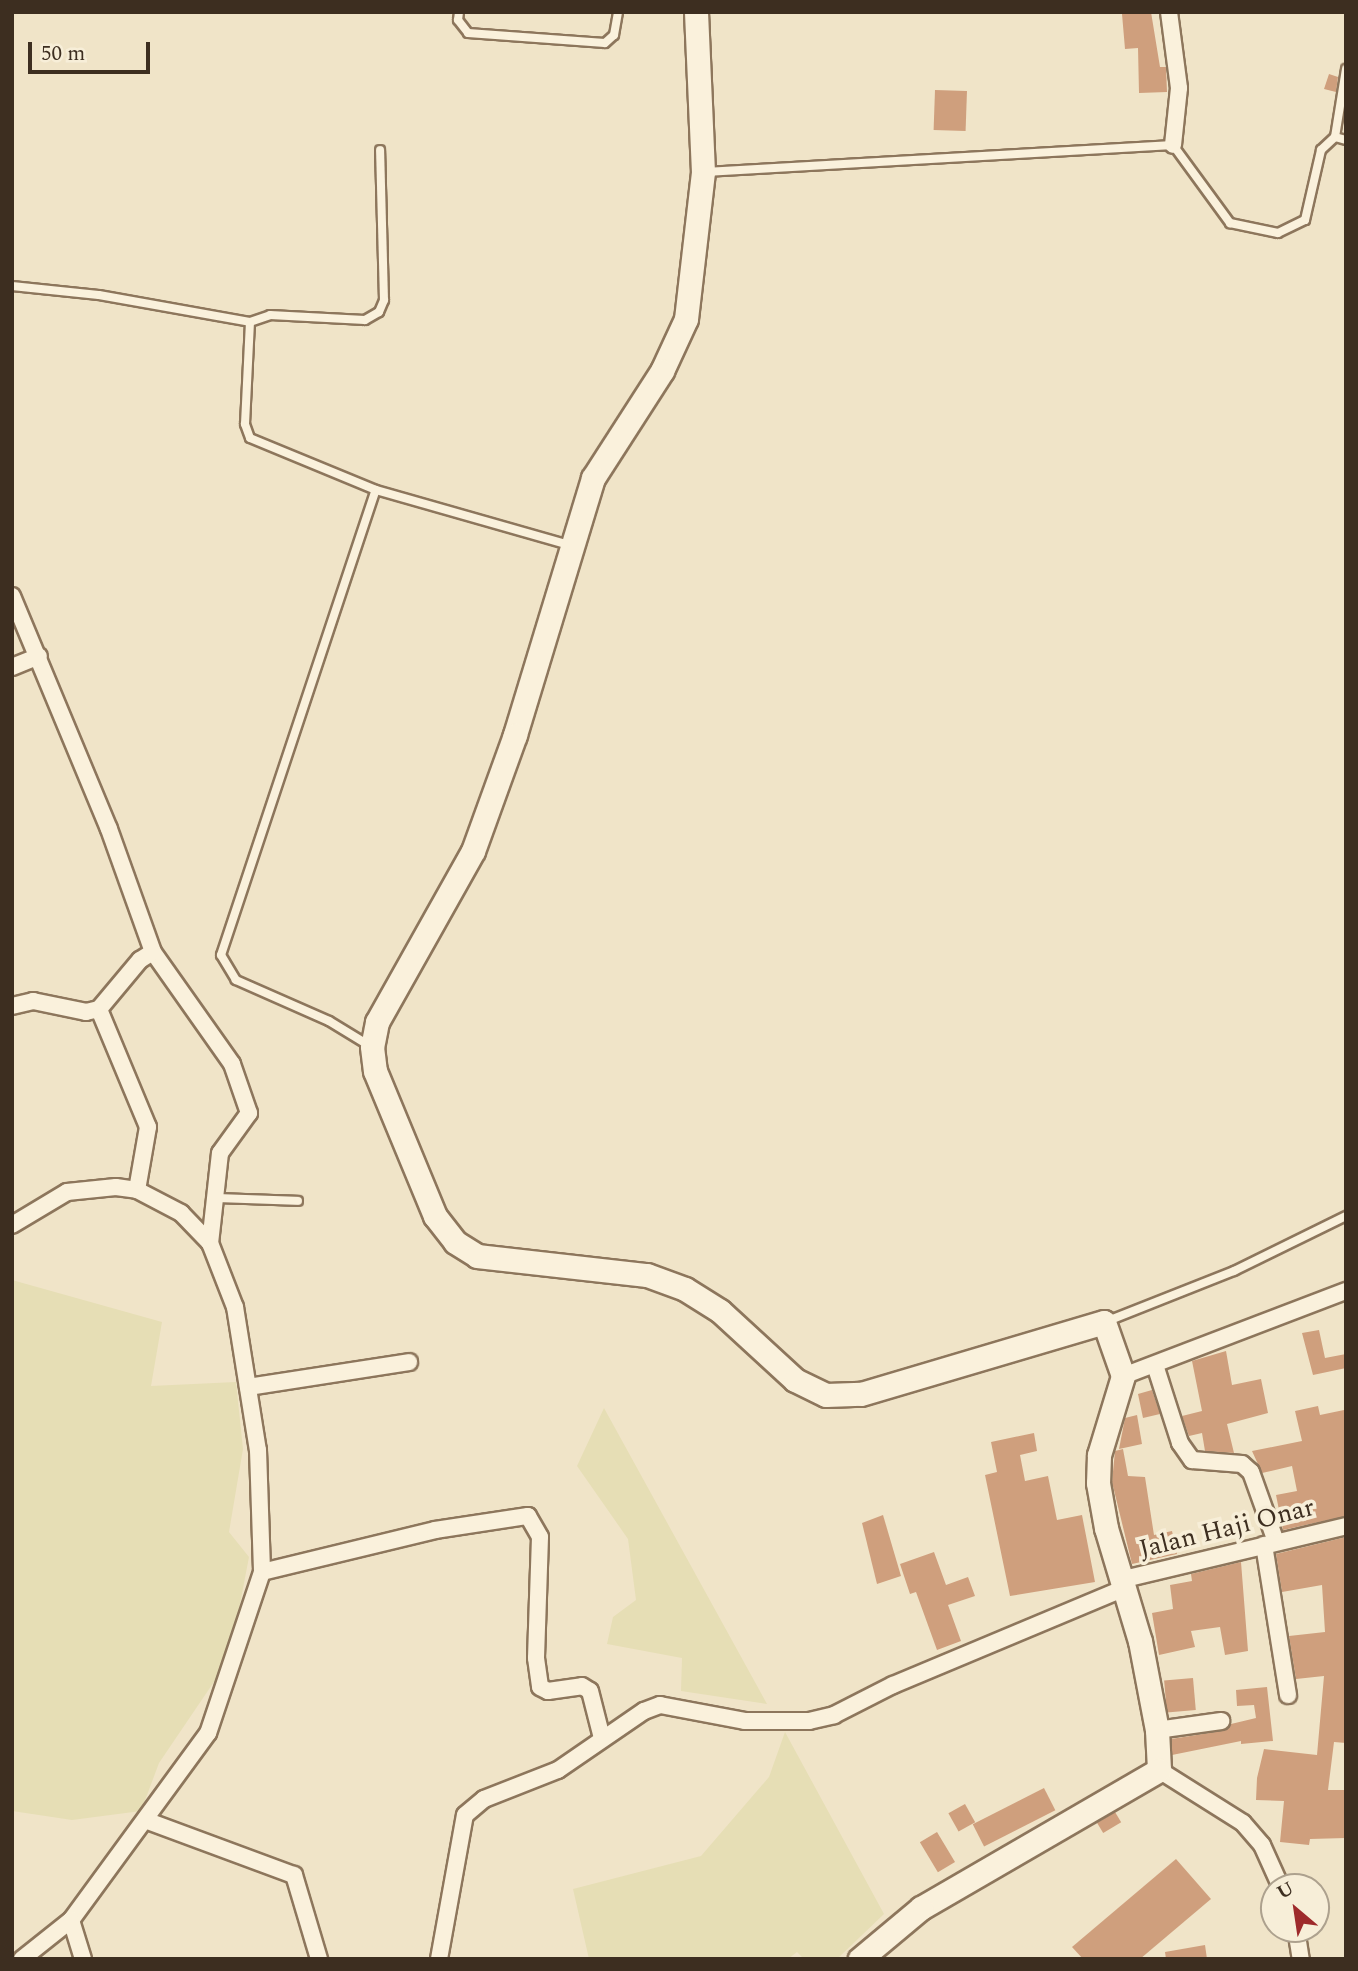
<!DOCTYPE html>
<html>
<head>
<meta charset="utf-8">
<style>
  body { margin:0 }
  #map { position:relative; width:1358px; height:1971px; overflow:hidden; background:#f0e4c8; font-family:Spectral,serif }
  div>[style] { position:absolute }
  .farmland>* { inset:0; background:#e6deb5 }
  .building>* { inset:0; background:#cf9f7d; transform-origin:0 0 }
  .roads { filter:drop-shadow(2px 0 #8d765c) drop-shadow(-2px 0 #8d765c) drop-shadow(0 2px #8d765c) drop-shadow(0 -2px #8d765c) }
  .lane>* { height:8px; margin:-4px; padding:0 4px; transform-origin:4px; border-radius:4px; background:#faf1dc }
  .street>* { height:16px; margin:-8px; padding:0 8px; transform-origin:8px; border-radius:8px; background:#faf1dc }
  .secondary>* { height:23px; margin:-11.5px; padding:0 11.5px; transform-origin:11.5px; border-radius:11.5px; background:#faf1dc }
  span { translate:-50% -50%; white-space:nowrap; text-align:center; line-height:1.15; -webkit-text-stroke:7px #f7eed8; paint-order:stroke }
  .street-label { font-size:26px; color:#3d2e20 }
  .frame { position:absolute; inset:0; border:14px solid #3d2e20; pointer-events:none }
  .north { position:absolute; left:1260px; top:1873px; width:70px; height:70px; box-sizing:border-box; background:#f7eed8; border:2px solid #ada18e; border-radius:50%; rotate:331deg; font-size:19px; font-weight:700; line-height:28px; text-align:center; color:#3d2e20 }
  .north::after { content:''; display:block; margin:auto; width:24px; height:32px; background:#9e2a2b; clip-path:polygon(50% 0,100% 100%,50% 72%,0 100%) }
  .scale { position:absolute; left:28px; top:42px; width:122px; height:32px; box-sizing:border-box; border:4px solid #3d2e20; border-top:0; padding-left:9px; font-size:21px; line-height:24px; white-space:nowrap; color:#3d2e20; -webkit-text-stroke:5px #f7eed8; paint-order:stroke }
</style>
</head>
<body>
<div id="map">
  <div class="farmland">
    <div style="clip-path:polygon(12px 1280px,162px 1322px,151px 1386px,236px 1382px,243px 1449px,229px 1532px,249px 1557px,239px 1609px,222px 1670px,159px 1763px,141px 1811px,72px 1820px,12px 1811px)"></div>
    <div style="clip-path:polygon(604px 1408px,767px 1704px,681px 1691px,682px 1658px,607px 1644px,613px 1617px,636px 1600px,628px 1539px,577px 1466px)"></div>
    <div style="clip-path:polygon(785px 1732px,884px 1914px,837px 1959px,804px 1959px,797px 1952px,788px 1959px,589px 1959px,573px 1889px,701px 1856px,769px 1777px)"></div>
  </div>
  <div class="building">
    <div style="clip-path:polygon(1151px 12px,1160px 67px,1166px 67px,1167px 92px,1139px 93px,1138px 48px,1125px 49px,1122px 14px)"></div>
    <div style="clip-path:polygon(1329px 74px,1338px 77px,1336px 92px,1324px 89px)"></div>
    <div style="left:935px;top:90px;width:32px;height:40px;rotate:2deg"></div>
    <div style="clip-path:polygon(1319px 1330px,1325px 1358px,1346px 1354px,1346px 1368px,1313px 1375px,1302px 1333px)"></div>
    <div style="clip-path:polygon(1226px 1351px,1232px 1385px,1261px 1379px,1268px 1413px,1227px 1424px,1234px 1453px,1205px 1451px,1202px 1433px,1189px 1436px,1182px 1416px,1202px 1411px,1192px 1361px)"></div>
    <div style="clip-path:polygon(1152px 1390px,1160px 1414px,1143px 1418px,1138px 1394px)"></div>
    <div style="clip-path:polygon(1318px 1406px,1320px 1415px,1344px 1410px,1346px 1516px,1283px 1530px,1276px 1495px,1297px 1491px,1292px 1466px,1262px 1473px,1252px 1451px,1302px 1441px,1295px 1411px)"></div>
    <div style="clip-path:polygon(1137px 1415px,1142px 1444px,1119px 1449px,1125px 1418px)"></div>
    <div style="clip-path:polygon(1034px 1433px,1037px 1451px,1020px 1455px,1025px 1481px,1048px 1476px,1057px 1520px,1082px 1515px,1095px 1582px,1010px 1596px,985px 1475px,997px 1472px,991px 1442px)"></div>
    <div style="clip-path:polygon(1123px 1449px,1128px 1476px,1145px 1477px,1154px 1535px,1172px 1531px,1177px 1554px,1132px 1564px,1112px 1482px,1115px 1451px)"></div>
    <div style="clip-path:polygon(883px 1515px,901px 1576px,877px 1584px,862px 1523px)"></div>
    <div style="clip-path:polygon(1346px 1537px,1346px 1743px,1334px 1742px,1328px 1790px,1346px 1790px,1346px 1838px,1310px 1839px,1309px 1845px,1280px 1842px,1284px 1801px,1256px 1800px,1257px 1778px,1264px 1749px,1317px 1755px,1324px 1676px,1296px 1679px,1289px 1636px,1325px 1632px,1322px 1585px,1282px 1592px,1276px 1554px)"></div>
    <div style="clip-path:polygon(934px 1552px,946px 1585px,968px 1577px,975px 1596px,948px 1605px,961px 1641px,937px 1650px,916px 1592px,910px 1594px,900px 1564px)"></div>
    <div style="clip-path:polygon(1241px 1562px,1248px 1651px,1225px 1655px,1220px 1627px,1191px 1631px,1195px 1647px,1159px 1655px,1152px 1613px,1173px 1609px,1170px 1585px,1192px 1581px,1191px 1574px)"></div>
    <div style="left:1193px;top:1678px;width:32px;height:29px;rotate:85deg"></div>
    <div style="clip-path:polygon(1267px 1687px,1273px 1741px,1241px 1744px,1241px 1741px,1172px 1755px,1171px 1739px,1222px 1731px,1231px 1724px,1256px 1718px,1254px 1705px,1237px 1706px,1236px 1690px)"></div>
    <div style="left:1044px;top:1788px;width:25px;height:80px;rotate:63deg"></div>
    <div style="left:965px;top:1804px;width:21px;height:19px;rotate:61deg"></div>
    <div style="left:1115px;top:1812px;width:12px;height:21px;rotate:59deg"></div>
    <div style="left:937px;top:1832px;width:35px;height:20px;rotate:59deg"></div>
    <div style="clip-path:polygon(1176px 1859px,1211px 1899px,1140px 1959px,1083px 1959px,1072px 1947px)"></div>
    <div style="clip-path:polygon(1205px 1945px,1207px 1959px,1166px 1959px,1165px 1952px)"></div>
  </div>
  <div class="roads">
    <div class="lane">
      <div style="left:459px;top:12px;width:8px;rotate:97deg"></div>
      <div style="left:458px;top:20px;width:16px;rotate:52deg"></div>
      <div style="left:468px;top:33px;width:137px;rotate:4.2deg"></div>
      <div style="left:605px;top:43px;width:12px;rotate:-42deg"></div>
      <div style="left:614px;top:35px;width:23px;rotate:-80deg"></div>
      <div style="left:1335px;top:137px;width:69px;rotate:-80.8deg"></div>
      <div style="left:705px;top:172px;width:469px;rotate:-3.3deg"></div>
      <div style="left:1173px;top:145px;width:97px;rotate:53.8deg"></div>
      <div style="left:1230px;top:223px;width:49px;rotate:11.8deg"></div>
      <div style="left:1278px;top:233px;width:30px;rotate:-26deg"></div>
      <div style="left:1305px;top:220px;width:72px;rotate:-77.1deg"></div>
      <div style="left:1321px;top:150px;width:19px;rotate:-43deg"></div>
      <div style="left:1335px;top:137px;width:11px;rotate:15deg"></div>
      <div style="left:12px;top:286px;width:87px;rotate:5.9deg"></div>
      <div style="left:99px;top:295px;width:153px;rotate:10.1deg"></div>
      <div style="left:376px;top:490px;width:201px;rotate:15.9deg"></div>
      <div style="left:370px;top:1046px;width:48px;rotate:-148.6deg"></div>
      <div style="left:329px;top:1021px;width:102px;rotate:-156.2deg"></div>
      <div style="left:236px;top:980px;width:29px;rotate:-121deg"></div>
      <div style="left:221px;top:955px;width:490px;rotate:-71.6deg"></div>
      <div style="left:376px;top:490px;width:136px;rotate:-157.6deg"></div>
      <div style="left:250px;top:438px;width:15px;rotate:-110deg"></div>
      <div style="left:245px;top:424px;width:102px;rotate:-87.2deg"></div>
      <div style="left:250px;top:322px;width:21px;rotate:-19deg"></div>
      <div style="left:270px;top:315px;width:95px;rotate:3deg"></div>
      <div style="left:365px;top:320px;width:16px;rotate:-30deg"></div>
      <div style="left:379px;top:312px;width:13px;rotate:-67deg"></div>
      <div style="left:384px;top:300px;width:150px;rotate:-91.5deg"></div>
      <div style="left:214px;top:1198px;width:84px;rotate:2deg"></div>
      <div style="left:1105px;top:1322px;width:139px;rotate:-21.6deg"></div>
      <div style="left:1234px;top:1271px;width:125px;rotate:-26.2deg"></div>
    </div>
    <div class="street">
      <div style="left:1169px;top:12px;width:77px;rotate:82.5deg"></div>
      <div style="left:1179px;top:88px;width:57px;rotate:96deg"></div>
      <div style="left:12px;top:596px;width:252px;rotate:67.4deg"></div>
      <div style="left:109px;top:829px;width:131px;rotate:70.3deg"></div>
      <div style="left:153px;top:952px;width:137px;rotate:54.8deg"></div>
      <div style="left:232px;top:1064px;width:52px;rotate:70.9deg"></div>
      <div style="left:249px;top:1113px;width:49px;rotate:125.9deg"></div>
      <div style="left:220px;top:1153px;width:91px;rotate:96.3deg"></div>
      <div style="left:12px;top:667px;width:29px;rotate:-22deg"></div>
      <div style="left:12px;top:1006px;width:22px;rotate:-13deg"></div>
      <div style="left:33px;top:1001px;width:54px;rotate:11.7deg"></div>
      <div style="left:86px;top:1012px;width:13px;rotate:-13deg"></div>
      <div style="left:137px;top:1190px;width:64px;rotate:-80.1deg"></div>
      <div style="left:148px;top:1127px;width:128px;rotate:-112.6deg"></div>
      <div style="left:99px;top:1009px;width:64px;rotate:-50.1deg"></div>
      <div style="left:140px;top:960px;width:15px;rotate:-32deg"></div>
      <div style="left:12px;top:1225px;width:64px;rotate:-31deg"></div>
      <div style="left:67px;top:1192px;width:49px;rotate:-5.8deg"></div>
      <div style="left:116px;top:1187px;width:21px;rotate:8deg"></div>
      <div style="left:137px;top:1190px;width:50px;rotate:27.6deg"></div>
      <div style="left:181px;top:1213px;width:42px;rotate:46deg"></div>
      <div style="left:210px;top:1243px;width:69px;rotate:68.7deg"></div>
      <div style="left:235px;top:1307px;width:145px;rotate:80.9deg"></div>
      <div style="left:258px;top:1450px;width:122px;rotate:88.1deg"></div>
      <div style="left:262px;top:1572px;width:170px;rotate:108.5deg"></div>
      <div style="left:208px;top:1733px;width:232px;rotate:126.2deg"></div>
      <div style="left:71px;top:1920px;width:63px;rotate:141.5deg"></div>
      <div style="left:1155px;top:1365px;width:82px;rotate:72.2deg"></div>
      <div style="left:1180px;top:1443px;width:21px;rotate:55deg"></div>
      <div style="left:1192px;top:1460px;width:50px;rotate:4.6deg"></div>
      <div style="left:1242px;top:1464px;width:12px;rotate:42deg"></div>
      <div style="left:1251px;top:1472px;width:74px;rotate:70.3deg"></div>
      <div style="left:1123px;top:1376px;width:239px;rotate:-20.9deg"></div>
      <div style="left:248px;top:1387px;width:163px;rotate:-8.8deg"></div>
      <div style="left:1264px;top:1545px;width:152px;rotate:80.9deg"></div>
      <div style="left:262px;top:1572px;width:178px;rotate:-13.6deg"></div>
      <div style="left:435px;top:1530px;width:94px;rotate:-8.6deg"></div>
      <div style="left:528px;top:1516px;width:24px;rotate:60deg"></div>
      <div style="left:540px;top:1537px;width:121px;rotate:91.9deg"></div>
      <div style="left:536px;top:1658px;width:29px;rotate:82deg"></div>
      <div style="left:540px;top:1687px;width:9px;rotate:27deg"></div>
      <div style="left:548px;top:1691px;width:34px;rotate:-8deg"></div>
      <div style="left:582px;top:1686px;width:9px;rotate:32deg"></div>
      <div style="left:590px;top:1691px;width:49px;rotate:75.7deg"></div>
      <div style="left:1120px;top:1580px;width:232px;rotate:-13.4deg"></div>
      <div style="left:1157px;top:1730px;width:65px;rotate:-8deg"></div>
      <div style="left:1159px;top:1770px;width:99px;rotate:32.2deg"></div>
      <div style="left:1243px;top:1823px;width:29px;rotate:49deg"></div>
      <div style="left:1262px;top:1845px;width:46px;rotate:65.7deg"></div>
      <div style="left:145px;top:1820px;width:159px;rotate:20.3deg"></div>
      <div style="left:294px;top:1875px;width:88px;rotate:73.4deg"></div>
      <div style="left:71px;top:1920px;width:41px;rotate:72.9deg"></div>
      <div style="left:1296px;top:1929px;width:30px;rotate:81deg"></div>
      <div style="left:439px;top:1959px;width:146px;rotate:-79.8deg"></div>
      <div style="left:465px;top:1815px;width:25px;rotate:-40deg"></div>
      <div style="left:484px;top:1799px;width:79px;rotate:-21.4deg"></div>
      <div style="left:558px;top:1770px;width:104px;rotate:-34.5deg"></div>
      <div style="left:644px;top:1711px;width:17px;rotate:-21deg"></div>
      <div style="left:660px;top:1705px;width:86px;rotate:10.7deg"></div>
      <div style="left:745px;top:1721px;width:64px"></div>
      <div style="left:809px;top:1721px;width:26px;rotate:-13deg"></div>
      <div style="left:834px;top:1715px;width:66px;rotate:-27deg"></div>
      <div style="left:893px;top:1685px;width:248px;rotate:-22.7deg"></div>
    </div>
    <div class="secondary">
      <div style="left:696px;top:12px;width:160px;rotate:87.5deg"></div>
      <div style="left:703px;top:172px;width:148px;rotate:96.6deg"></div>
      <div style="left:686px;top:319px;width:57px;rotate:114.8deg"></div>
      <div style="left:662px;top:371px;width:127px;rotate:122.8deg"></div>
      <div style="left:593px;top:478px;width:269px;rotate:106.9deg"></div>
      <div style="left:515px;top:735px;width:123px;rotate:109.9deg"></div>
      <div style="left:473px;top:851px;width:196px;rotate:119.3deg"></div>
      <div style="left:377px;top:1022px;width:25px;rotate:101deg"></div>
      <div style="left:372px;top:1047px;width:24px;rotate:83deg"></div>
      <div style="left:375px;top:1071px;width:157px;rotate:67.5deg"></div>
      <div style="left:435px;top:1216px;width:33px;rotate:52deg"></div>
      <div style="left:455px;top:1242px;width:26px;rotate:32deg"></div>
      <div style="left:477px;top:1256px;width:171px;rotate:6.4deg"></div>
      <div style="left:647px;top:1275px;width:40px;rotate:20.2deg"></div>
      <div style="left:685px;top:1289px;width:41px;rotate:32.2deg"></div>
      <div style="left:720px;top:1311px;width:102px;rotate:42.6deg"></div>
      <div style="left:795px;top:1380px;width:34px;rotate:26deg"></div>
      <div style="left:826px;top:1395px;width:35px;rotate:-2deg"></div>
      <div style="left:861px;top:1394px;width:253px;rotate:-16.5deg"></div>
      <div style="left:1104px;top:1322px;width:57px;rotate:70.6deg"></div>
      <div style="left:1123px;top:1376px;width:83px;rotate:106.9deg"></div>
      <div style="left:1099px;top:1455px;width:28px;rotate:92deg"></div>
      <div style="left:1098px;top:1483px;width:46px;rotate:79.9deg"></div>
      <div style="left:1106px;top:1528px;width:118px;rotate:73.3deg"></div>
      <div style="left:1140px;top:1641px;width:91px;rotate:79.2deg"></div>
      <div style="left:1157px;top:1730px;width:40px;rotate:87.1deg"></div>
      <div style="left:1159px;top:1770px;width:275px;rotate:149.9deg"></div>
      <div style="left:921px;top:1908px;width:80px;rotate:140.1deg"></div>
    </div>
  </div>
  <div class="street-label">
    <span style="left:1227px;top:1529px;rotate:-14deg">Jalan Haji Onar</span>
  </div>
  <div class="frame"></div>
  <div class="north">U</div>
  <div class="scale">50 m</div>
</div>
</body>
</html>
